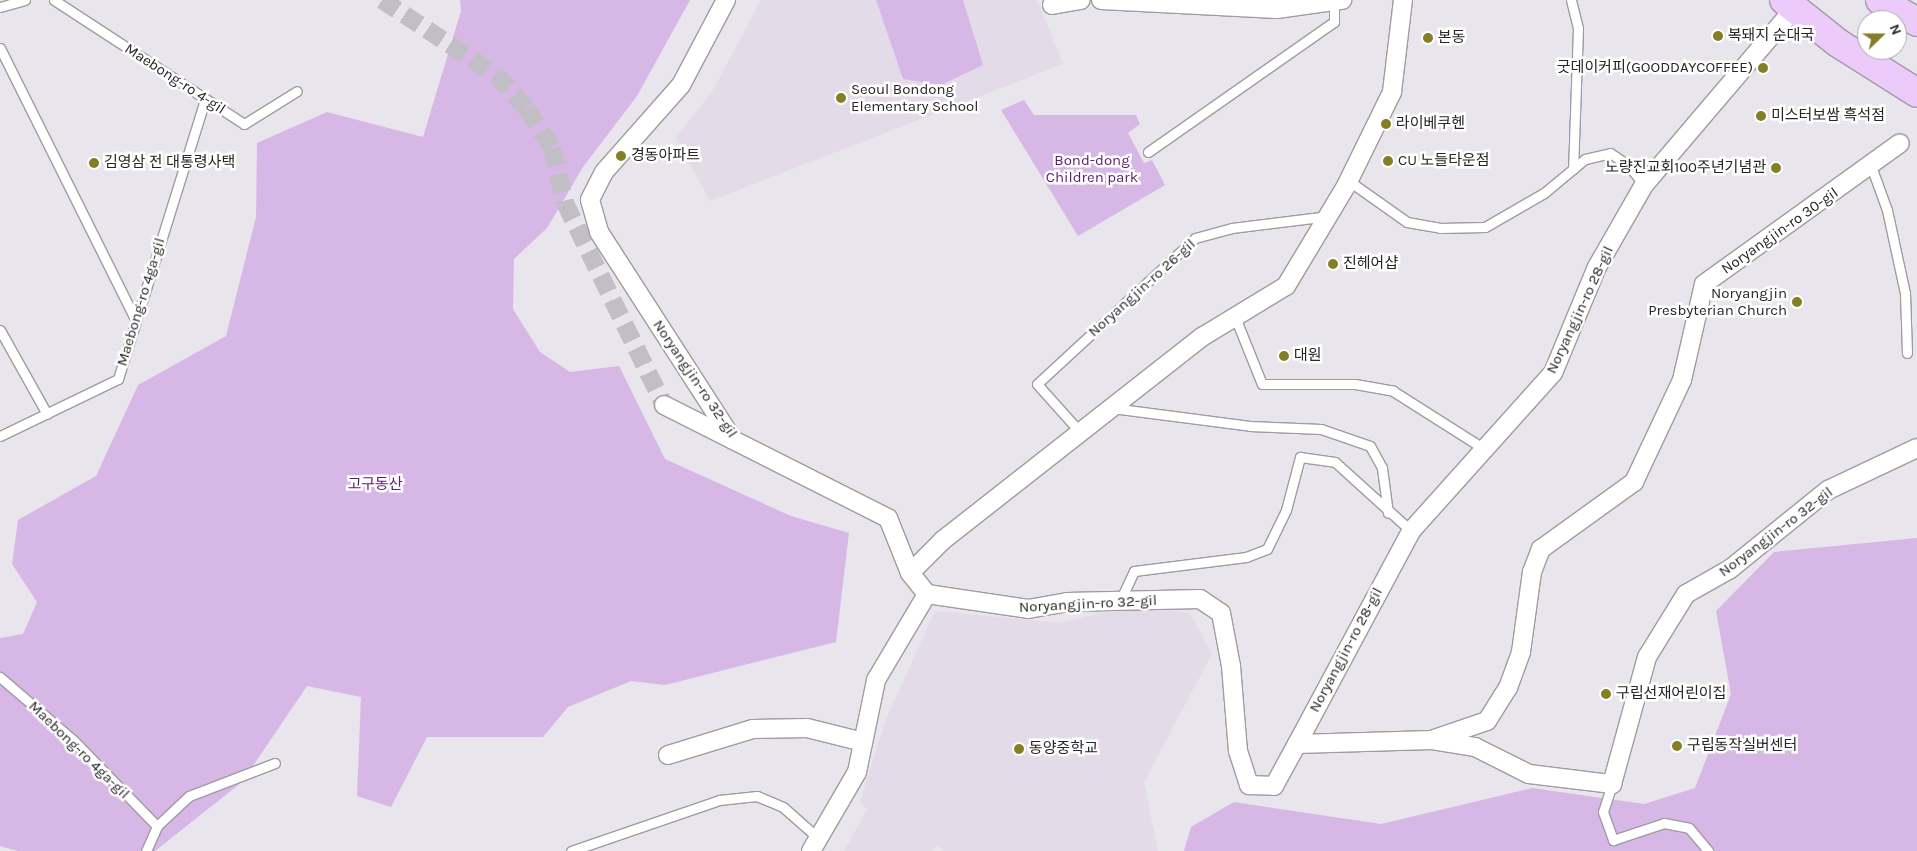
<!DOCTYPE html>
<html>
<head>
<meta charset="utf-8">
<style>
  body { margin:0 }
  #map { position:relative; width:1917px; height:851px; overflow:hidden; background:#e9e5ec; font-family:Karla,"Noto Sans KR",sans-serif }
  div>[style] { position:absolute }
  .built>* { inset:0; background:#e4dbe9 }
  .green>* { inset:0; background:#d7b7e5 }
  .minor-tunnel>* { height:18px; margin-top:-9px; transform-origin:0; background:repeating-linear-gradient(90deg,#c2bec5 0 18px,transparent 0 27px) }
  .roads { filter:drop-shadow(1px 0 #a09ba2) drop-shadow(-1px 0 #a09ba2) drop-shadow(0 1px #a09ba2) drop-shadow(0 -1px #a09ba2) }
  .service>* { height:9px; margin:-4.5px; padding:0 4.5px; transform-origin:4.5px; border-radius:4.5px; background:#fff }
  .minor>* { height:18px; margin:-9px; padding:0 9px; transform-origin:9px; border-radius:9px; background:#fff }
  .primary>* { height:28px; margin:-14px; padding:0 14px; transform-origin:14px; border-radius:14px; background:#eccbfa }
  .dots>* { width:14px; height:14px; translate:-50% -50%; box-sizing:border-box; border:2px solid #fff; border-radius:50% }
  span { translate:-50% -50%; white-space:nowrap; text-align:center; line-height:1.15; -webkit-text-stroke:5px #fff; paint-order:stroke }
  .poi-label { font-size:15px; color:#262427 }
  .left { translate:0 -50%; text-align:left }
  .right { translate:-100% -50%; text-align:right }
  .street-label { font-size:15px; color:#262427 }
  .park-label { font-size:15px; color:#591c6f }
  .north { position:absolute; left:1857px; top:10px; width:50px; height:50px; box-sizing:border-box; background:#fff; border:1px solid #a8a7a9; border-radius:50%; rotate:68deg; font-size:14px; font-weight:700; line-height:20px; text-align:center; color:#262427 }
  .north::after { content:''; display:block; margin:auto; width:18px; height:22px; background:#847e25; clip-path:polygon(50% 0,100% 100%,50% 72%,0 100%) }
</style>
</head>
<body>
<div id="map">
  <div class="built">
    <div style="clip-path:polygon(761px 0,1037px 0,1063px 64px,710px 201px,676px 138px,713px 90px)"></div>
    <div style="clip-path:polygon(1131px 606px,1190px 613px,1212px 654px,1144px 782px,1158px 851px,945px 851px,937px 845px,932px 851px,844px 851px,867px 810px,860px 801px,887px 717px,935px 611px,1060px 623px)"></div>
  </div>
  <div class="green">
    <div style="clip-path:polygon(460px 0,690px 0,637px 96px,583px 167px,547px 228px,514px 259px,513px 309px,540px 352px,570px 372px,619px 366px,665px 459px,791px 516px,849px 533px,836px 642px,665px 685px,631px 681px,568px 707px,543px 737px,427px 737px,391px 807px,357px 796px,361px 697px,307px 686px,242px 782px,155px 851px,18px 851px,0 846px,0 638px,23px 634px,37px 602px,12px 564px,18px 520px,96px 476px,138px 385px,226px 336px,256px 217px,257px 143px,327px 112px,423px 137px,461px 11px)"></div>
    <div style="clip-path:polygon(876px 0,963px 0,983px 65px,941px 85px,903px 79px)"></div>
    <div style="clip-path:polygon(1024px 100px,1034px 115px,1136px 115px,1140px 124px,1128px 133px,1144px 163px,1152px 160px,1165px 185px,1078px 236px,1001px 110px)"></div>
    <div style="clip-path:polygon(1917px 538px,1917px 851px,1184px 851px,1191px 827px,1234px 802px,1381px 824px,1532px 788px,1644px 804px,1695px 788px,1731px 694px,1716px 611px,1774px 552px)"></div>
  </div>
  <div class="minor-tunnel">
    <div style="left:382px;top:0;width:136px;rotate:33.3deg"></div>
    <div style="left:496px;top:75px;width:46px;rotate:47.6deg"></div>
    <div style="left:527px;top:109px;width:46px;rotate:57.3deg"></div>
    <div style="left:552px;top:148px;width:57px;rotate:76.7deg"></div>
    <div style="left:565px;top:203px;width:225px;rotate:63.9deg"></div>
  </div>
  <div class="roads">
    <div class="service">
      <div style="left:54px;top:0;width:227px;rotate:33.1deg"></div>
      <div style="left:244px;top:124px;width:62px;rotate:-31.9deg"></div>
      <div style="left:1571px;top:0;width:29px;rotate:76deg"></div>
      <div style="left:1578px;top:28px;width:141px;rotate:92deg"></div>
      <div style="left:0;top:7px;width:26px;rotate:-16deg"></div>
      <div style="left:0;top:48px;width:301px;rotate:63.5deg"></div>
      <div style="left:1148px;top:152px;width:227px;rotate:-35deg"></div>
      <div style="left:1334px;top:22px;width:21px;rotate:-90deg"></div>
      <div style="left:1871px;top:166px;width:47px;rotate:70deg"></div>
      <div style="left:1887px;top:210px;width:85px;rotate:77.8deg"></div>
      <div style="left:1905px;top:293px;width:60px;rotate:88.1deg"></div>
      <div style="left:1349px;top:181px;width:71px;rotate:35.3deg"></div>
      <div style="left:1407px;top:222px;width:34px;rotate:10deg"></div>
      <div style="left:1440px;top:228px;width:45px;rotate:-1.3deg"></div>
      <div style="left:1485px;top:227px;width:68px;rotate:-30deg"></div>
      <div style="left:1544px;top:193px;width:53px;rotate:-39.7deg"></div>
      <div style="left:1585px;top:159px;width:26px;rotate:-13deg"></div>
      <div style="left:1610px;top:153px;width:22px;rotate:34deg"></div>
      <div style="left:1628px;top:165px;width:26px;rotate:51deg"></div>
      <div style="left:1235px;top:317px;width:72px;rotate:68.1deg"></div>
      <div style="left:1262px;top:384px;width:93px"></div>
      <div style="left:1355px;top:384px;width:39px;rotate:10deg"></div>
      <div style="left:1393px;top:391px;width:110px;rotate:32.4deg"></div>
      <div style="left:0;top:330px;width:96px;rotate:60.8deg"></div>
      <div style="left:1112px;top:408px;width:139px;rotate:7.4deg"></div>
      <div style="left:1250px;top:426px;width:71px;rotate:2.4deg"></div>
      <div style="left:1321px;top:429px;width:52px;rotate:19.1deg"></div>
      <div style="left:1370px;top:446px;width:25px;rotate:61deg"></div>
      <div style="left:1382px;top:468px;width:45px;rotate:82.4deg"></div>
      <div style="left:1080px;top:432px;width:64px;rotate:-131.9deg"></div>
      <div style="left:1037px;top:384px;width:215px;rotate:-42.7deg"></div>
      <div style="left:1195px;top:238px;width:38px;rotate:-15deg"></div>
      <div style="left:1232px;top:228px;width:97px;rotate:-7.1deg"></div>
      <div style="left:0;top:436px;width:131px;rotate:-25.8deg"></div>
      <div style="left:118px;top:379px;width:292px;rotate:-72.7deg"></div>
      <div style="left:1120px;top:601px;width:33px;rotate:-65deg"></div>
      <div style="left:1134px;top:571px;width:113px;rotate:-7.1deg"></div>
      <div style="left:1246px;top:557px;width:22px;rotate:-21deg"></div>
      <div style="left:1267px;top:549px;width:43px;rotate:-64deg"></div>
      <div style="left:1286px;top:510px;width:55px;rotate:-75.2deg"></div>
      <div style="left:1300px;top:457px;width:35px;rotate:8deg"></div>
      <div style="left:1335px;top:462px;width:103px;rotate:42.2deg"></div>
      <div style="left:0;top:677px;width:96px;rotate:40.8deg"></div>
      <div style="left:73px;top:740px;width:120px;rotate:45.7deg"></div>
      <div style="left:1612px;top:784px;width:29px;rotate:108deg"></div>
      <div style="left:1603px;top:812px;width:30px;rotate:70deg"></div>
      <div style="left:1613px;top:840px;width:54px;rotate:-18.4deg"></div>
      <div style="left:1664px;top:823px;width:25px;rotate:11deg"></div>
      <div style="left:1689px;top:828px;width:30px;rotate:50deg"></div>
      <div style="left:146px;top:851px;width:27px;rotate:-66deg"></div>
      <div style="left:157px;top:826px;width:44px;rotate:-43.2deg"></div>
      <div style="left:189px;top:796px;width:92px;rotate:-21deg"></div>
      <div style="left:571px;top:851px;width:157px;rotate:-19deg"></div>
      <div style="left:719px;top:800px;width:38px;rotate:-6deg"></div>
      <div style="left:757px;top:796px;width:28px;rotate:23deg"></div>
      <div style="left:783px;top:807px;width:45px;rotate:41.4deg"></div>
    </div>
    <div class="minor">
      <div style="left:726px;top:0;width:96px;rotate:117.9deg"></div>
      <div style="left:681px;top:85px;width:116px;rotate:131.5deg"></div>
      <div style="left:604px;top:172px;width:31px;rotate:117deg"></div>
      <div style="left:590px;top:200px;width:33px;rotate:74deg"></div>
      <div style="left:599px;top:232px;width:247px;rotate:57.2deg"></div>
      <div style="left:1101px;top:0;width:176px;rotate:2.9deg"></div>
      <div style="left:1277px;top:9px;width:66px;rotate:-7.9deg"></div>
      <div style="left:1052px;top:5px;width:29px;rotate:-10deg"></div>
      <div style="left:664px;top:405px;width:251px;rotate:26.8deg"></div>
      <div style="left:888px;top:518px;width:59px;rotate:68.2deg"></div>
      <div style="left:910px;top:573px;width:27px;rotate:51deg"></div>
      <div style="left:927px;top:594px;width:102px;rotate:8.4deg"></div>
      <div style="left:1028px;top:609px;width:40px;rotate:-10deg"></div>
      <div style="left:1067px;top:602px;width:133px;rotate:-1.3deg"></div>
      <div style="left:1200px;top:599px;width:25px;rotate:34deg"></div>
      <div style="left:1221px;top:613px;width:54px;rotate:79.3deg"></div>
      <div style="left:1231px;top:666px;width:85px;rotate:85.3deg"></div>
      <div style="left:1238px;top:751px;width:36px;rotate:72deg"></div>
      <div style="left:1249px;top:785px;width:25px;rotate:2deg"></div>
      <div style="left:1274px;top:786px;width:48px;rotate:-61.3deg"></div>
      <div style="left:1297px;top:744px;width:135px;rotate:-1.7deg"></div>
      <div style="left:1432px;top:740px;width:44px;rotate:9.2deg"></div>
      <div style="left:1475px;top:747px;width:60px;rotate:26.6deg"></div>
      <div style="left:1529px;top:774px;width:84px;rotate:6.9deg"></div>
      <div style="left:1612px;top:784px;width:132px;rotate:-74.6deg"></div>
      <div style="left:1647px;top:657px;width:74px;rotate:-58.2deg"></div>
      <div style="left:1686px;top:594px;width:51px;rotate:-29.6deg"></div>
      <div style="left:1730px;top:569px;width:126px;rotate:-38.9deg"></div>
      <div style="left:1828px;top:490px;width:98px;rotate:-25.3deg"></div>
      <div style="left:910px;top:573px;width:47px;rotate:-45deg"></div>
      <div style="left:943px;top:540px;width:329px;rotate:-38.1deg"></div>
      <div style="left:1202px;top:337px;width:98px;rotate:-31.3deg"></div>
      <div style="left:1286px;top:286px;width:117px;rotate:-59deg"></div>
      <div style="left:1346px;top:186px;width:105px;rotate:-63.9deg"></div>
      <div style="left:1392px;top:92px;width:93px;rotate:-83.2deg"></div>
      <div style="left:1434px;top:739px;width:56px;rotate:-18.8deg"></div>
      <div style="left:1487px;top:721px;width:39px;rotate:-58deg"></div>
      <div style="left:1508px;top:688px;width:38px;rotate:-70deg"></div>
      <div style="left:1521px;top:652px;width:81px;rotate:-82.2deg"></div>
      <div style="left:1532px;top:572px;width:25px;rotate:-69deg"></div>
      <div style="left:1541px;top:549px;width:115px;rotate:-35.8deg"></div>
      <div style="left:1634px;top:482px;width:113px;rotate:-64.8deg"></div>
      <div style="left:1682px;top:380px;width:98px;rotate:-77.1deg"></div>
      <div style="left:1704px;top:284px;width:241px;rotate:-35.7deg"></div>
      <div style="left:1297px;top:744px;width:242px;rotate:-61.8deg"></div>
      <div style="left:1411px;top:531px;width:212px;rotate:-48.1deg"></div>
      <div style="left:1553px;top:373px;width:115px;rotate:-67.5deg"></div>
      <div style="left:1597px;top:267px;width:95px;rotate:-60.2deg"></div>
      <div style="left:1644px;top:185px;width:231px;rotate:-49.6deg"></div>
      <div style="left:668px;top:755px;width:89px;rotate:-17deg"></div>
      <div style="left:753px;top:729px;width:54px;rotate:-1.1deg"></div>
      <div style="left:807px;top:728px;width:58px;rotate:14deg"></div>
      <div style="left:811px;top:851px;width:91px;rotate:-59.8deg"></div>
      <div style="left:857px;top:772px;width:94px;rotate:-78.3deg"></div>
      <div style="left:876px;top:680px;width:100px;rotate:-59.3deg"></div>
    </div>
    <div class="primary">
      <div style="left:1784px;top:0;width:69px;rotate:38.5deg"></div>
      <div style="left:1838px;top:43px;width:93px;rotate:32.3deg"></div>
      <div style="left:1880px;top:0;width:43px;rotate:30.7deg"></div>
    </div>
  </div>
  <div class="dots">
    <div style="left:1718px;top:36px;background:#847e25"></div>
    <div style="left:1428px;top:38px;background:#847e25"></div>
    <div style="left:1763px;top:68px;background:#847e25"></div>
    <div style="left:841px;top:98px;background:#847e25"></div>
    <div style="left:1761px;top:116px;background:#847e25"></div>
    <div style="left:1386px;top:124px;background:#847e25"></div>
    <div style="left:621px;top:156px;background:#847e25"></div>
    <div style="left:1388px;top:161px;background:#847e25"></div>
    <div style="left:94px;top:163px;background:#847e25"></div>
    <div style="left:1776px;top:168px;background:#847e25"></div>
    <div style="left:1333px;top:264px;background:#847e25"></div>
    <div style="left:1797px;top:302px;background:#847e25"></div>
    <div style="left:1284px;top:356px;background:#847e25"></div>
    <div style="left:1606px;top:694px;background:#847e25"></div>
    <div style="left:1677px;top:746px;background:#847e25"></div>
    <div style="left:1019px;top:749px;background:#847e25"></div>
  </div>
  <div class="poi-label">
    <span class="left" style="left:1728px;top:36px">복돼지 순대국</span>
    <span class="left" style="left:1438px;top:38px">본동</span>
    <span class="right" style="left:1753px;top:68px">굿데이커피(GOODDAYCOFFEE)</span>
    <span class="left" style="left:851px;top:98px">Seoul Bondong<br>Elementary School</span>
    <span class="left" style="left:1771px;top:116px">미스터보쌈 흑석점</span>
    <span class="left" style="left:1396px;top:124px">라이베쿠헨</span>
    <span class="left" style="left:631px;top:156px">경동아파트</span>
    <span class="left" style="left:1398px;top:161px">CU 노들타운점</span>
    <span class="left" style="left:104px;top:163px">김영삼 전 대통령사택</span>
    <span class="right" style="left:1766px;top:168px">노량진교회100주년기념관</span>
    <span class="left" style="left:1343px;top:264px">진헤어샵</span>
    <span class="right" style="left:1787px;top:302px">Noryangjin<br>Presbyterian Church</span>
    <span class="left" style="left:1294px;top:356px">대원</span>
    <span class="left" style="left:1616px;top:694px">구립선재어린이집</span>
    <span class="left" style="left:1687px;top:746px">구립동작실버센터</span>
    <span class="left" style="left:1029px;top:749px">동양중학교</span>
  </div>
  <div class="street-label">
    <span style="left:175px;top:79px;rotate:33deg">Maebong-ro 4-gil</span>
    <span style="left:1780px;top:231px;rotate:-35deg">Noryangjin-ro 30-gil</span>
    <span style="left:1142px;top:288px;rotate:-42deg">Noryangjin-ro 26-gil</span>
    <span style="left:141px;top:302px;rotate:-73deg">Maebong-ro 4ga-gil</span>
    <span style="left:1580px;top:310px;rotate:-65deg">Noryangjin-ro 28-gil</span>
    <span style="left:695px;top:379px;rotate:56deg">Noryangjin-ro 32-gil</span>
    <span style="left:1776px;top:532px;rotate:-37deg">Noryangjin-ro 32-gil</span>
    <span style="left:1088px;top:604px;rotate:-3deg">Noryangjin-ro 32-gil</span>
    <span style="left:1346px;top:650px;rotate:-62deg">Noryangjin-ro 28-gil</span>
    <span style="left:79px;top:750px;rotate:44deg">Maebong-ro 4ga-gil</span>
  </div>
  <div class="park-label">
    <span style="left:1092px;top:169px">Bond-dong<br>Children park</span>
    <span style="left:375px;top:485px">고구동산</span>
  </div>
  <div class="north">N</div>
</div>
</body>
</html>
